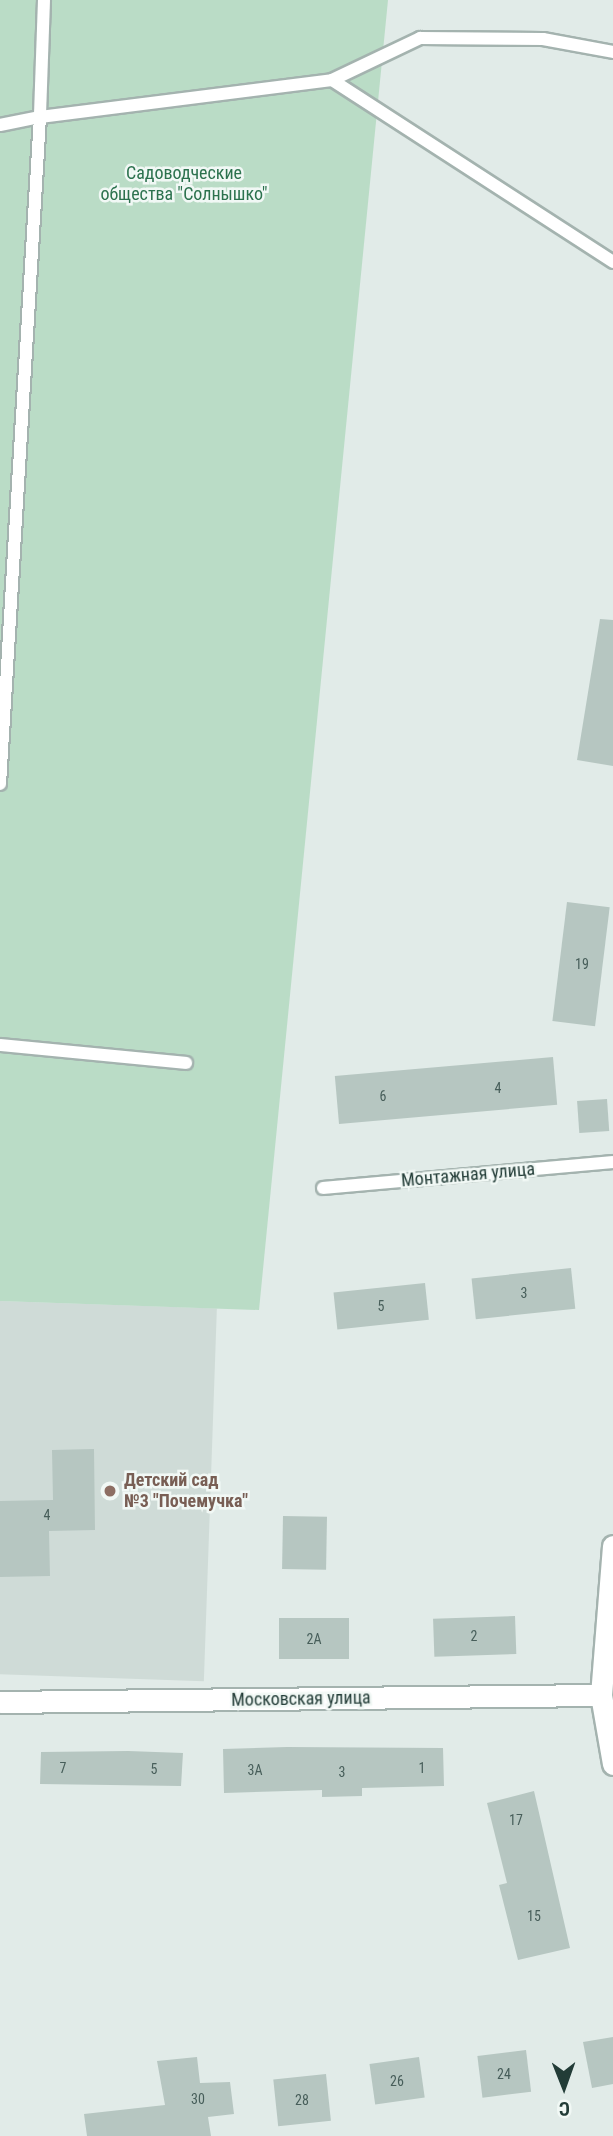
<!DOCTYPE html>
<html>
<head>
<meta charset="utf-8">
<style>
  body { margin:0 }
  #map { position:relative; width:613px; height:2136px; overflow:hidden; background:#e1ebe8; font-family:"Roboto Condensed",sans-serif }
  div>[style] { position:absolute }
  .built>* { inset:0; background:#cfdbd7; transform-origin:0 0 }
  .green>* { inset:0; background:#badcc6 }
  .building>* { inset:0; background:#b6c6c1; transform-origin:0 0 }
  .roads { filter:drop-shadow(2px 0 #a4b3af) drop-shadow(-2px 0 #a4b3af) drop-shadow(0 2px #a4b3af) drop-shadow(0 -2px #a4b3af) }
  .lane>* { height:12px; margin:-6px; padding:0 6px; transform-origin:6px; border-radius:6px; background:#fff }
  .street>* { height:21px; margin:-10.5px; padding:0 10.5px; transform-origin:10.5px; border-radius:10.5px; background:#fff }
  .dots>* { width:19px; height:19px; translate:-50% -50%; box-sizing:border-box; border:4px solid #f1f8f5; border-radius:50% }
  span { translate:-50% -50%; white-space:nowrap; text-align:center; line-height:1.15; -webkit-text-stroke:5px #f1f8f5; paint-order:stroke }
  .number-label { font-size:14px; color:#475e5a }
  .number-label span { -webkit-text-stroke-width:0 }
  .park-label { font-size:18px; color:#2c724e }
  .street-label { font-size:18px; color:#223c37 }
  .education-label { font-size:18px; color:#785e54; font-weight:700 }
  .left { translate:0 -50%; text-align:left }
  .north { position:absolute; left:529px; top:2052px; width:70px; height:70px; -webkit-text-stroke:5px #f1f8f5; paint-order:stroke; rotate:179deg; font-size:19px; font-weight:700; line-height:28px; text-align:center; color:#223c37 }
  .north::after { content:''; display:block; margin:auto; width:24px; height:32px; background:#223c37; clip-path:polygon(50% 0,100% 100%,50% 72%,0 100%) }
</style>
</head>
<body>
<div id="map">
  <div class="built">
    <div style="left:0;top:1301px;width:217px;height:373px;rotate:2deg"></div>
  </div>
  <div class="green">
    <div style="clip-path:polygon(0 0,388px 0,259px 1310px,0 1301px)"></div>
  </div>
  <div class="building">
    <div style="clip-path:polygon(600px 619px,613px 620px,613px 766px,577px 760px)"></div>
    <div style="left:567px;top:902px;width:43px;height:120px;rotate:7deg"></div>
    <div style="left:553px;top:1057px;width:48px;height:219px;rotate:85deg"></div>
    <div style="left:607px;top:1099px;width:32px;height:30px;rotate:86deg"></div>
    <div style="left:571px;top:1268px;width:41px;height:100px;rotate:84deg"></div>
    <div style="left:425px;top:1283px;width:37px;height:92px;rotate:84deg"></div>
    <div style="clip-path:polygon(94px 1449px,95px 1530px,49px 1531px,50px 1576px,0 1577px,0 1501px,53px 1500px,52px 1450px)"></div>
    <div style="left:283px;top:1516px;width:44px;height:53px;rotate:1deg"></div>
    <div style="left:515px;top:1616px;width:38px;height:82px;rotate:88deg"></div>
    <div style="left:349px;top:1618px;width:41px;height:70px;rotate:90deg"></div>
    <div style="clip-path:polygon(287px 1747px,443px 1748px,444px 1786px,362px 1788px,362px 1796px,322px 1797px,322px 1790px,224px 1793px,223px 1749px)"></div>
    <div style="clip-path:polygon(128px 1751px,183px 1753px,181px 1786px,40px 1784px,41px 1752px)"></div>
    <div style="clip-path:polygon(534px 1791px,570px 1948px,518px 1960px,499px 1885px,507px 1883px,487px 1803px)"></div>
    <div style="clip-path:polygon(613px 2037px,613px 2084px,592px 2088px,583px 2042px)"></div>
    <div style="left:526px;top:2050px;width:42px;height:49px;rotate:83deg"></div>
    <div style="clip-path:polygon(197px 2057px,200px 2083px,230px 2082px,234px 2114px,208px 2117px,211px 2136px,87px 2136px,84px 2114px,165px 2105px,157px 2061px)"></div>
    <div style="left:419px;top:2057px;width:41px;height:50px;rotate:82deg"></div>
    <div style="left:326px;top:2074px;width:47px;height:53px;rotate:84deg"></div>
  </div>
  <div class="roads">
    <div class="lane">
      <div style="left:44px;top:0;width:117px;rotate:92deg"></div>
      <div style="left:40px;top:117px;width:294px;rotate:-7.2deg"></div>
      <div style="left:332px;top:80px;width:335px;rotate:32.9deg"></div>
      <div style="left:332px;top:80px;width:98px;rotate:-25.5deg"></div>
      <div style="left:420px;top:38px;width:123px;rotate:0.5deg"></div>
      <div style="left:543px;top:39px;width:71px;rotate:10.5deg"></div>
      <div style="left:0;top:125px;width:41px;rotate:-11.3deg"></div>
      <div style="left:40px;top:117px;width:668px;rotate:93.43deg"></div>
      <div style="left:0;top:1045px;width:187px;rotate:5.5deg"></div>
      <div style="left:323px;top:1188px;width:291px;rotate:-5.1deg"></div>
    </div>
    <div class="street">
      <div style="left:613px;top:1546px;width:149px;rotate:94.6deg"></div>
      <div style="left:601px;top:1695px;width:70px;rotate:80.1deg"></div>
      <div style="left:0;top:1702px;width:601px;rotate:-0.67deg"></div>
    </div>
  </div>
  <div class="dots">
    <div style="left:110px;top:1491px;background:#8d6e63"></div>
  </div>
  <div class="number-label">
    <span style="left:582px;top:964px">19</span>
    <span style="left:498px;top:1088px">4</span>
    <span style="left:383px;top:1096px">6</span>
    <span style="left:524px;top:1293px">3</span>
    <span style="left:381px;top:1306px">5</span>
    <span style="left:47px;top:1515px">4</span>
    <span style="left:474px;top:1636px">2</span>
    <span style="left:314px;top:1639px">2А</span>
    <span style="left:63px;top:1768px">7</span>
    <span style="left:422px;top:1768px">1</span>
    <span style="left:154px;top:1769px">5</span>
    <span style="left:255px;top:1770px">3А</span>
    <span style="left:342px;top:1772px">3</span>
    <span style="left:516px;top:1820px">17</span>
    <span style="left:534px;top:1916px">15</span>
    <span style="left:504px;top:2074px">24</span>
    <span style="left:397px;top:2081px">26</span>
    <span style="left:198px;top:2099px">30</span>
    <span style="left:302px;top:2100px">28</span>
  </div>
  <div class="park-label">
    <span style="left:184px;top:184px">Садоводческие<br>общества "Солнышко"</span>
  </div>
  <div class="street-label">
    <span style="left:468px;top:1175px;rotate:-5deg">Монтажная улица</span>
    <span style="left:301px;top:1699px;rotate:-1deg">Московская улица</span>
  </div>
  <div class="education-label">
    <span class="left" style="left:124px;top:1491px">Детский сад<br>№3 "Почемучка"</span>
  </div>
  <div class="north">С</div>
</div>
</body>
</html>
